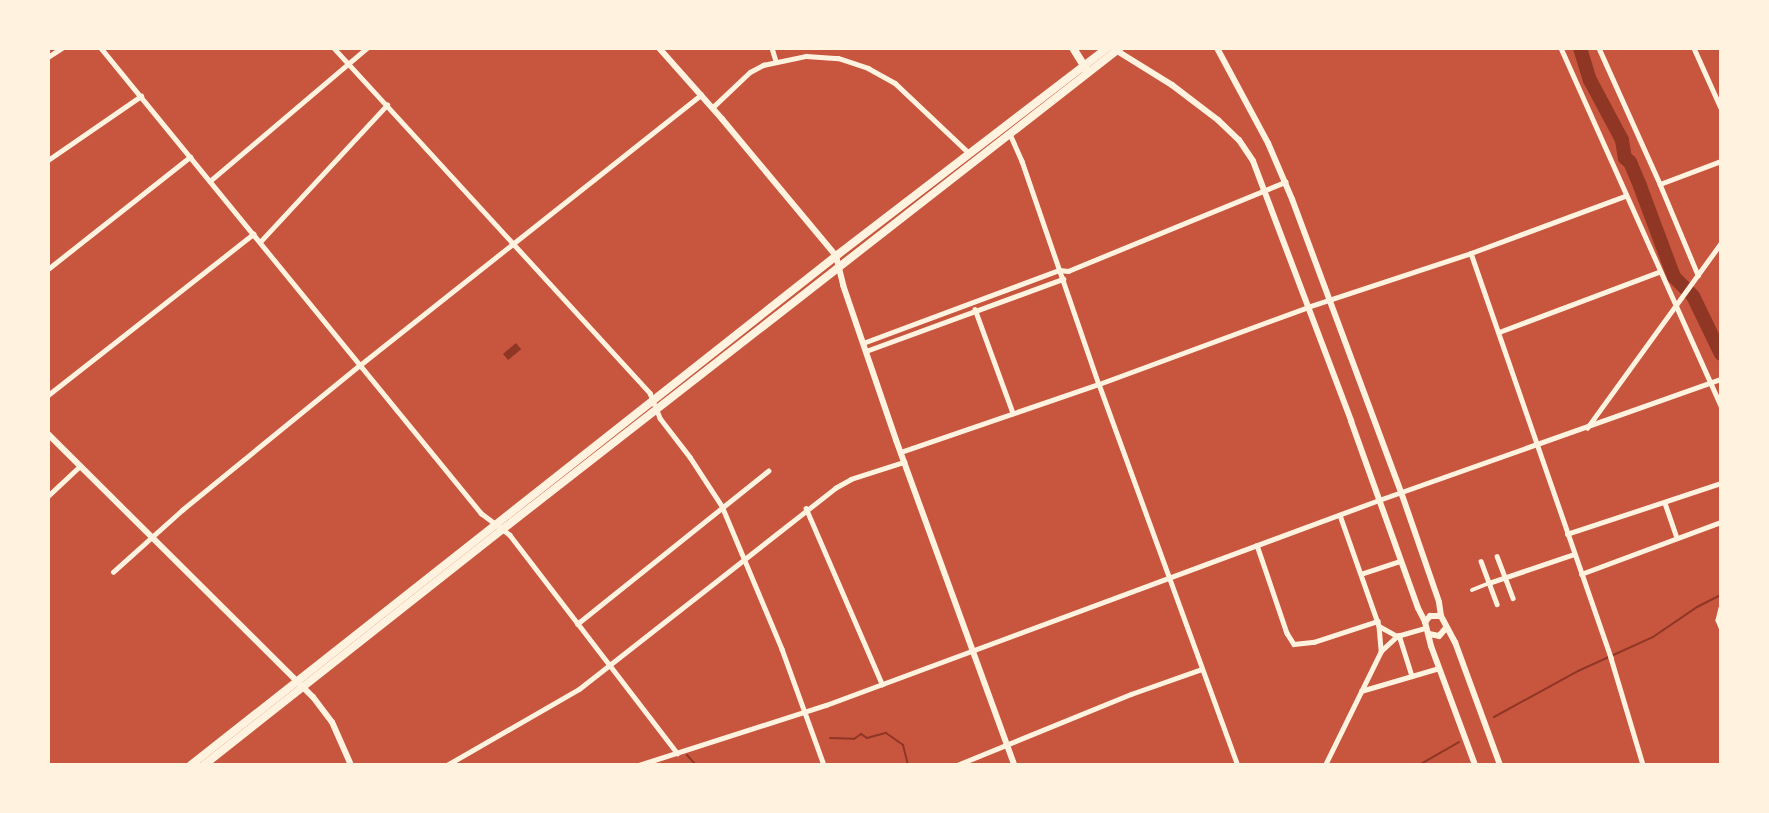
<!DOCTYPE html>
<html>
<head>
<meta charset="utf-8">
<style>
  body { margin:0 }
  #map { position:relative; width:1769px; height:813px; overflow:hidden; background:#c8553d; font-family:"Exo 2",sans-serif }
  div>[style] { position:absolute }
  .water>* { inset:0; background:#8f3625; transform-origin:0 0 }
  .stream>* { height:2px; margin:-1px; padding:0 1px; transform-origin:1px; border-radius:1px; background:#8f3625 }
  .river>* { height:14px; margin:-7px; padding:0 7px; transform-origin:7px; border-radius:7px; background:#8f3625 }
  .pedestrian>* { height:4px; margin:-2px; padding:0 2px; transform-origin:2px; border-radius:2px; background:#fff3e0 }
  .minor>* { height:4.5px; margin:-2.25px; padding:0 2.25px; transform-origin:2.25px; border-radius:2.25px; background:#fff3e0 }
  .tertiary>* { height:6px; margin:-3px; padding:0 3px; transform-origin:3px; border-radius:3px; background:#fff3e0 }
  .primary>* { height:8px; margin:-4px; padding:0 4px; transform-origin:4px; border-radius:4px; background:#fff3e0 }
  span { translate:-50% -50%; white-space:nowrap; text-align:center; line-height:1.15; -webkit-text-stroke:5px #fff3e0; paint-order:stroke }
  .frame { position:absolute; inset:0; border:50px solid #fff3e0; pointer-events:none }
</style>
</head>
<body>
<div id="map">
  <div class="water">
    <div style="left:516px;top:343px;width:8px;height:17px;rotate:50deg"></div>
  </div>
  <div class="stream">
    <div style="left:1494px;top:717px;width:96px;rotate:-28.7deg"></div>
    <div style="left:1578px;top:671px;width:82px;rotate:-24.4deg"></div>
    <div style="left:1653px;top:637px;width:53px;rotate:-34.3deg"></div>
    <div style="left:1697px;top:607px;width:27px;rotate:-27deg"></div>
    <div style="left:830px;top:738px;width:24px;rotate:2deg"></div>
    <div style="left:854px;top:739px;width:9px;rotate:-36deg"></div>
    <div style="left:861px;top:734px;width:7px;rotate:34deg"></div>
    <div style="left:867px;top:738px;width:20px;rotate:-15deg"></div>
    <div style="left:886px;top:733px;width:21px;rotate:35deg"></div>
    <div style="left:903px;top:745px;width:21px;rotate:76deg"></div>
    <div style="left:687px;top:755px;width:13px;rotate:48deg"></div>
    <div style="left:1419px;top:765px;width:46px;rotate:-29.9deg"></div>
  </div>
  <div class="river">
    <div style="left:1580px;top:48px;width:34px;rotate:73deg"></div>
    <div style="left:1590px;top:80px;width:68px;rotate:61.9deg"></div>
    <div style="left:1622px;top:140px;width:18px;rotate:81deg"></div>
    <div style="left:1625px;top:158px;width:6px;rotate:39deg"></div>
    <div style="left:1630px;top:162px;width:26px;rotate:67deg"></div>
    <div style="left:1640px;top:186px;width:97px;rotate:69.5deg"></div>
    <div style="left:1674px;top:277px;width:27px;rotate:45deg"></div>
    <div style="left:1693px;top:296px;width:64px;rotate:64.2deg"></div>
  </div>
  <div class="pedestrian">
    <div style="left:1472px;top:590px;width:18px;rotate:-22deg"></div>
  </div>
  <div class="minor">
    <div style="left:101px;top:48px;width:601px;rotate:50.74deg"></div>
    <div style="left:481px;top:513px;width:36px;rotate:37deg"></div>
    <div style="left:510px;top:535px;width:275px;rotate:52.5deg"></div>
    <div style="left:334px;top:48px;width:468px;rotate:47.5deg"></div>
    <div style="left:650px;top:393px;width:27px;rotate:68deg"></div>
    <div style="left:660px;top:418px;width:49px;rotate:52.4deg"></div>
    <div style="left:690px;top:457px;width:59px;rotate:56.9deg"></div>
    <div style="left:722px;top:506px;width:155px;rotate:67.2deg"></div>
    <div style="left:782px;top:649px;width:123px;rotate:70.1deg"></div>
    <div style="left:772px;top:48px;width:14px;rotate:73deg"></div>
    <div style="left:1561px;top:48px;width:392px;rotate:65.9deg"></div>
    <div style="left:1599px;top:48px;width:149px;rotate:65.8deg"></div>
    <div style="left:1660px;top:184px;width:99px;rotate:67.3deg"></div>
    <div style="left:1694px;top:48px;width:66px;rotate:65.8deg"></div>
    <div style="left:48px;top:57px;width:17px;rotate:-33deg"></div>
    <div style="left:712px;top:108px;width:52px;rotate:-43.5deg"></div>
    <div style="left:750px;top:72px;width:15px;rotate:-28deg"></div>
    <div style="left:763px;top:65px;width:44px;rotate:-11.8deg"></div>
    <div style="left:806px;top:56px;width:32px;rotate:4deg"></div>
    <div style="left:838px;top:58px;width:32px;rotate:18deg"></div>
    <div style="left:868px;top:68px;width:31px;rotate:29deg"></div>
    <div style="left:895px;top:83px;width:102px;rotate:43.4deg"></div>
    <div style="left:1010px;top:134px;width:30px;rotate:66deg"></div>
    <div style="left:1022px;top:161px;width:236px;rotate:71deg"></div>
    <div style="left:1099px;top:384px;width:406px;rotate:70deg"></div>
    <div style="left:48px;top:160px;width:113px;rotate:-34.5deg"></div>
    <div style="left:210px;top:181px;width:206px;rotate:-40.3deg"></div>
    <div style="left:1660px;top:184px;width:65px;rotate:-20.7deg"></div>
    <div style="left:260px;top:242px;width:187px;rotate:-47.2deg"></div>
    <div style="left:1471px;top:253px;width:429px;rotate:70.9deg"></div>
    <div style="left:1611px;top:658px;width:112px;rotate:73.3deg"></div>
    <div style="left:48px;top:269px;width:181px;rotate:-38.3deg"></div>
    <div style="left:975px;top:309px;width:111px;rotate:69.9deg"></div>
    <div style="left:1499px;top:332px;width:171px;rotate:-20.6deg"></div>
    <div style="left:863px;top:343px;width:209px;rotate:-20.4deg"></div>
    <div style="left:1059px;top:270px;width:9px;rotate:6deg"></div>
    <div style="left:1068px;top:271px;width:235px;rotate:-22.3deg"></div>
    <div style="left:866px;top:351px;width:210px;rotate:-20.1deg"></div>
    <div style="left:48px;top:395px;width:261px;rotate:-38.1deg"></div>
    <div style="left:1587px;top:428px;width:228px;rotate:-54.1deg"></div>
    <div style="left:901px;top:452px;width:209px;rotate:-19deg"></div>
    <div style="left:1099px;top:384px;width:223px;rotate:-20.2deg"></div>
    <div style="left:1308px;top:307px;width:172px;rotate:-18.3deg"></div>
    <div style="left:1471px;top:253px;width:164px;rotate:-20.3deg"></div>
    <div style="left:48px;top:496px;width:44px;rotate:-43.2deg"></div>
    <div style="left:1665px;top:503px;width:37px;rotate:71deg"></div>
    <div style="left:806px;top:508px;width:192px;rotate:66.6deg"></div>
    <div style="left:1340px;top:515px;width:118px;rotate:70.6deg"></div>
    <div style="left:1379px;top:626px;width:25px;rotate:85deg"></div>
    <div style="left:1567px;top:534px;width:162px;rotate:-18.3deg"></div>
    <div style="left:1257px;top:545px;width:93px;rotate:71.2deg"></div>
    <div style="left:1287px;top:633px;width:13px;rotate:58deg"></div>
    <div style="left:1294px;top:644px;width:20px;rotate:-6deg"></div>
    <div style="left:1314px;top:642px;width:67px;rotate:-18.2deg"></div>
    <div style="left:1497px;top:556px;width:45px;rotate:69.1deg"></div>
    <div style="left:1481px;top:561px;width:46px;rotate:69.6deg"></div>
    <div style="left:113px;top:572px;width:93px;rotate:-41.9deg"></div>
    <div style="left:182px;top:510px;width:230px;rotate:-39.2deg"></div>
    <div style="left:360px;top:365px;width:435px;rotate:-38.4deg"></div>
    <div style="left:1361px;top:574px;width:41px;rotate:-18.4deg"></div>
    <div style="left:1581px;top:574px;width:149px;rotate:-20.4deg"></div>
    <div style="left:1489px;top:583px;width:90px;rotate:-18.8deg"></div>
    <div style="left:1721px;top:608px;width:12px;rotate:104deg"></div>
    <div style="left:1718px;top:620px;width:8px;rotate:67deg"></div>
    <div style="left:577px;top:624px;width:245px;rotate:-38.7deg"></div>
    <div style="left:1379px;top:626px;width:21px;rotate:29deg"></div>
    <div style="left:1399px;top:635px;width:43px;rotate:72.4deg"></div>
    <div style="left:1361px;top:691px;width:81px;rotate:-16.4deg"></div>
    <div style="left:447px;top:765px;width:152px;rotate:-29.9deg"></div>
    <div style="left:579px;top:689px;width:325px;rotate:-38.1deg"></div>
    <div style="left:835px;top:488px;width:18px;rotate:-29deg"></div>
    <div style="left:851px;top:479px;width:56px;rotate:-17.8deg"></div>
    <div style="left:639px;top:765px;width:196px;rotate:-17.8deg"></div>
    <div style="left:826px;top:705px;width:590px;rotate:-20.34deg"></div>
    <div style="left:1379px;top:500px;width:363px;rotate:-19.5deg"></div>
    <div style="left:957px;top:765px;width:188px;rotate:-22.2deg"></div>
    <div style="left:1131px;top:694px;width:75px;rotate:-19.4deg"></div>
    <div style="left:1325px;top:765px;width:127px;rotate:-63.8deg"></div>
    <div style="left:1381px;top:651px;width:22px;rotate:-43deg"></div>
    <div style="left:1397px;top:636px;width:29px;rotate:-16deg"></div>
  </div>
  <div class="tertiary">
    <div style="left:659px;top:48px;width:95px;rotate:48.4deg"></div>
    <div style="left:722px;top:119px;width:178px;rotate:50.2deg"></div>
    <div style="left:836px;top:256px;width:30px;rotate:76deg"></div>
    <div style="left:843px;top:285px;width:164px;rotate:71.1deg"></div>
    <div style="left:896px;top:440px;width:346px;rotate:70deg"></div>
    <div style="left:1217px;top:48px;width:108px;rotate:61.8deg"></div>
    <div style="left:1268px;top:143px;width:61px;rotate:66.8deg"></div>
    <div style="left:1292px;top:199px;width:313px;rotate:69.6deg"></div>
    <div style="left:1401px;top:492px;width:116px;rotate:70.9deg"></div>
    <div style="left:1439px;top:602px;width:14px;rotate:82deg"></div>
    <div style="left:1114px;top:49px;width:68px;rotate:31.8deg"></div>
    <div style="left:1172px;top:85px;width:58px;rotate:37.3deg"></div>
    <div style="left:1218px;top:120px;width:29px;rotate:44deg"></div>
    <div style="left:1239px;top:140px;width:25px;rotate:56deg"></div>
    <div style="left:1253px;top:161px;width:278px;rotate:69.3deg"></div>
    <div style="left:1351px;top:421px;width:199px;rotate:70.3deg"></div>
    <div style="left:1418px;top:608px;width:16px;rotate:63deg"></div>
    <div style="left:1425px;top:622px;width:25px;rotate:76deg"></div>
    <div style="left:1431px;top:646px;width:127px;rotate:69.7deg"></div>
    <div style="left:48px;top:434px;width:373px;rotate:44.8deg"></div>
    <div style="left:313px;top:697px;width:31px;rotate:53deg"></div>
    <div style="left:332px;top:722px;width:47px;rotate:66.2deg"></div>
    <div style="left:1441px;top:616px;width:30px;rotate:62deg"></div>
    <div style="left:1455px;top:642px;width:131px;rotate:69.9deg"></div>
    <div style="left:1425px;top:622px;width:8px;rotate:-50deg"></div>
    <div style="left:1430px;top:616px;width:11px"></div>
    <div style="left:1429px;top:634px;width:10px;rotate:11deg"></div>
    <div style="left:1439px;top:636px;width:11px;rotate:-49deg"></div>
  </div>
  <div class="primary">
    <div style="left:1073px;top:48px;width:26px;rotate:58deg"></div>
    <div style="left:191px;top:765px;width:822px;rotate:-38.28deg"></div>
    <div style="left:836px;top:256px;width:342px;rotate:-37.5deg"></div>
    <div style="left:204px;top:765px;width:381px;rotate:-38.3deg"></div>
    <div style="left:503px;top:529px;width:782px;rotate:-37.94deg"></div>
  </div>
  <div class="frame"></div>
</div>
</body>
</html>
